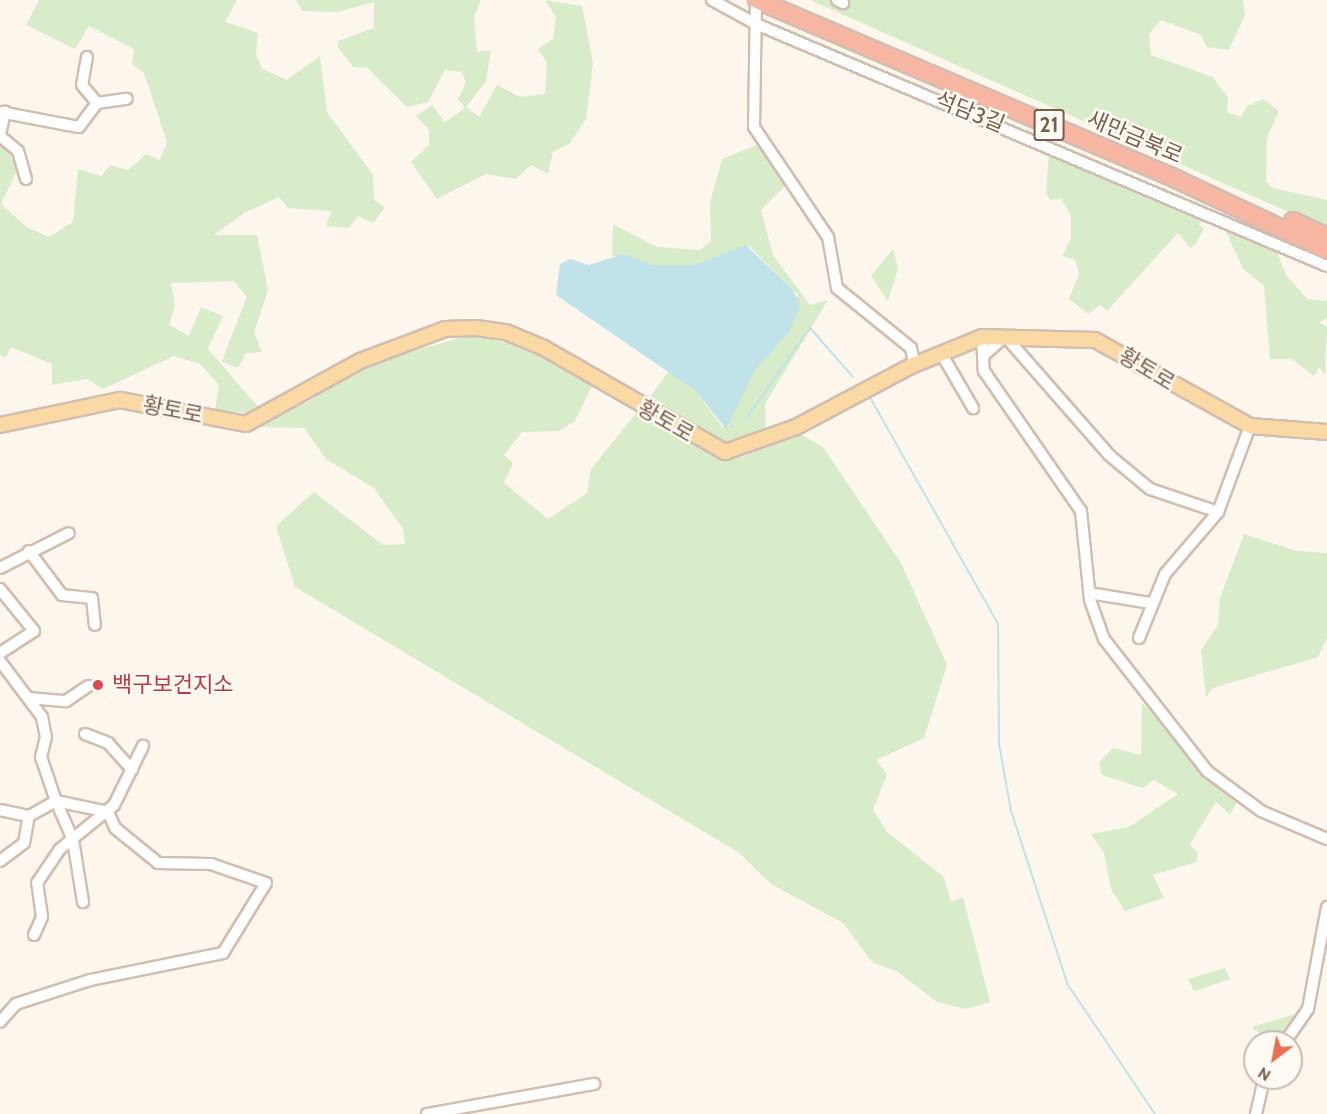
<!DOCTYPE html>
<html>
<head>
<meta charset="utf-8">
<style>
  body { margin:0 }
  #map { position:relative; width:1327px; height:1114px; overflow:hidden; background:#fdf6ec; font-family:Cabin,"Noto Sans KR",sans-serif }
  div>[style] { position:absolute }
  .green>* { inset:0; background:#d8ecc9 }
  .water>* { inset:0; background:#bfe3e8 }
  .stream>* { height:2px; margin:-1px; padding:0 1px; transform-origin:1px; border-radius:1px; background:#bfe3e8 }
  .roads { filter:drop-shadow(2px 0 #d1beb0) drop-shadow(-2px 0 #d1beb0) drop-shadow(0 2px #d1beb0) drop-shadow(0 -2px #d1beb0) }
  .minor>* { height:10px; margin:-5px; padding:0 5px; transform-origin:5px; border-radius:5px; background:#fff }
  .major>* { height:14px; margin:-7px; padding:0 7px; transform-origin:7px; border-radius:7px; background:#fbd9a5 }
  .highway>* { height:16px; margin:-8px; padding:0 8px; transform-origin:8px; border-radius:8px; background:#f7b7a3 }
  .dots>* { width:16px; height:16px; translate:-50% -50%; box-sizing:border-box; border:3px solid #fffaf3; border-radius:50% }
  span { translate:-50% -50%; white-space:nowrap; text-align:center; line-height:1.15; -webkit-text-stroke:5px #fffaf3; paint-order:stroke }
  .shield-label span { padding:2px 4px; background:#fffaf3; border:2px solid; border-radius:4px; -webkit-text-stroke-width:0 }
  .shield-label { font-size:21px; color:#7a5c4d; font-weight:700 }
  .street-label { font-size:22px; color:#7a5c4d }
  .health-label { font-size:22px; color:#be3a42 }
  .left { translate:0 -50%; text-align:left }
  .north { position:absolute; left:1243px; top:1030px; width:60px; height:60px; box-sizing:border-box; background:#fffaf3; border:2px solid #cabbb1; border-radius:50%; rotate:212deg; font-size:16px; font-weight:700; line-height:24px; text-align:center; color:#7a5c4d }
  .north::after { content:''; display:block; margin:auto; width:21px; height:27px; background:#e76f51; clip-path:polygon(50% 0,100% 100%,50% 72%,0 100%) }
</style>
</head>
<body>
<div id="map">
  <div class="green">
    <div style="clip-path:polygon(39px 0,237px 0,225px 22px,258px 33px,256px 54px,262px 69px,287px 80px,320px 56px,327px 112px,373px 175px,374px 200px,385px 208px,373px 223px,358px 216px,349px 228px,326px 226px,331px 211px,288px 208px,279px 197px,244px 213px,214px 235px,257px 235px,268px 290px,254px 333px,262px 352px,246px 353px,238px 368px,222px 361px,247px 297px,234px 281px,171px 283px,175px 305px,169px 325px,189px 336px,201px 307px,223px 316px,208px 349px,259px 408px,247px 413px,215px 410px,219px 385px,200px 364px,174px 356px,103px 389px,87px 379px,52px 385px,52px 364px,11px 347px,5px 358px,0 355px,0 147px,7px 147px,17px 170px,1px 204px,28px 228px,49px 237px,73px 222px,78px 169px,101px 176px,110px 165px,128px 170px,146px 154px,160px 160px,167px 142px,144px 73px,132px 64px,134px 49px,89px 26px,75px 49px,26px 25px)"></div>
    <div style="clip-path:polygon(296px 0,481px 0,474px 17px,477px 52px,491px 50px,486px 81px,466px 107px,479px 117px,497px 85px,520px 97px,545px 94px,547px 63px,538px 49px,553px 39px,556px 17px,545px 0,582px 6px,593px 63px,586px 119px,569px 144px,553px 152px,548px 174px,531px 165px,516px 179px,486px 174px,437px 199px,411px 162px,429px 145px,429px 130px,416px 116px,432px 105px,445px 122px,465px 108px,458px 99px,466px 83px,462px 72px,445px 70px,428px 102px,407px 107px,367px 68px,353px 67px,337px 46px,338px 41px,374px 28px,374px 2px,337px 12px,302px 11px)"></div>
    <div style="clip-path:polygon(810px 0,1243px 0,1245px 15px,1229px 50px,1207px 47px,1201px 35px,1161px 20px,1149px 34px,1151px 55px,1213px 77px,1228px 98px,1227px 112px,1241px 117px,1247px 106px,1263px 99px,1279px 111px,1267px 138px,1266px 181px,1272px 188px,1327px 200px,1327px 229px)"></div>
    <div style="clip-path:polygon(759px 144px,787px 184px,761px 210px,773px 255px,810px 305px,828px 300px,765px 404px,766px 429px,727px 444px,646px 403px,669px 370px,696px 391px,723px 428px,798px 295px,749px 246px,695px 265px,652px 265px,612px 255px,613px 224px,657px 247px,700px 250px,711px 241px,710px 202px,722px 159px)"></div>
    <div style="clip-path:polygon(1049px 151px,1208px 219px,1198px 224px,1204px 228px,1196px 244px,1190px 248px,1178px 233px,1107px 311px,1100px 305px,1088px 314px,1069px 299px,1079px 274px,1075px 260px,1062px 256px,1071px 239px,1071px 216px,1061px 199px,1050px 200px,1046px 193px)"></div>
    <div style="clip-path:polygon(1222px 223px,1273px 242px,1286px 275px,1307px 299px,1327px 301px,1327px 318px,1319px 322px,1327px 327px,1325px 375px,1319px 367px,1314px 376px,1292px 359px,1270px 359px,1264px 286px,1243px 269px)"></div>
    <div style="clip-path:polygon(893px 249px,898px 269px,888px 301px,871px 276px)"></div>
    <div style="clip-path:polygon(471px 335px,520px 346px,593px 384px,575px 421px,559px 431px,522px 432px,504px 455px,513px 463px,504px 483px,548px 519px,587px 493px,591px 469px,637px 412px,742px 457px,797px 432px,823px 447px,901px 563px,947px 665px,924px 738px,876px 760px,887px 774px,873px 810px,887px 832px,944px 877px,951px 902px,963px 897px,990px 1002px,966px 1009px,937px 1002px,898px 972px,872px 962px,843px 923px,771px 884px,738px 852px,295px 587px,276px 526px,314px 492px,383px 545px,405px 544px,403px 529px,374px 488px,326px 459px,304px 428px,254px 427px,310px 401px,359px 366px)"></div>
    <div style="clip-path:polygon(1244px 534px,1297px 551px,1327px 553px,1327px 638px,1318px 657px,1213px 688px,1206px 697px,1201px 650px,1218px 625px,1220px 598px)"></div>
    <div style="clip-path:polygon(1142px 703px,1239px 799px,1230px 814px,1216px 802px,1190px 844px,1198px 854px,1196px 862px,1153px 875px,1164px 898px,1125px 911px,1111px 889px,1104px 853px,1091px 834px,1129px 827px,1178px 794px,1154px 780px,1143px 788px,1102px 775px,1099px 762px,1113px 748px,1141px 755px)"></div>
    <div style="clip-path:polygon(1225px 968px,1230px 979px,1194px 991px,1188px 979px)"></div>
    <div style="clip-path:polygon(1299px 1013px,1276px 1042px,1253px 1029px,1254px 1026px)"></div>
  </div>
  <div class="water">
    <div style="clip-path:polygon(746px 245px,793px 290px,800px 305px,790px 331px,756px 369px,726px 429px,696px 391px,556px 295px,560px 264px,570px 259px,589px 265px,624px 254px,652px 265px,695px 265px)"></div>
  </div>
  <div class="stream">
    <div style="left:868px;top:394px;width:264px;rotate:60.5deg"></div>
    <div style="left:998px;top:624px;width:120px;rotate:89.5deg"></div>
    <div style="left:999px;top:744px;width:68px;rotate:79.8deg"></div>
    <div style="left:1011px;top:811px;width:183px;rotate:71.9deg"></div>
    <div style="left:1068px;top:985px;width:156px;rotate:56deg"></div>
    <div style="left:746px;top:419px;width:111px;rotate:-54.9deg"></div>
    <div style="left:810px;top:328px;width:65px;rotate:48.7deg"></div>
    <div style="left:731px;top:427px;width:3px;rotate:-18deg"></div>
  </div>
  <div class="roads">
    <div class="minor">
      <div style="left:712px;top:0;width:50px;rotate:28.6deg"></div>
      <div style="left:756px;top:24px;width:620px;rotate:22.97deg"></div>
      <div style="left:756px;top:0;width:127px;rotate:90.9deg"></div>
      <div style="left:754px;top:127px;width:133px;rotate:56.1deg"></div>
      <div style="left:828px;top:237px;width:52px;rotate:80deg"></div>
      <div style="left:837px;top:288px;width:95px;rotate:39deg"></div>
      <div style="left:911px;top:348px;width:16px;rotate:79deg"></div>
      <div style="left:837px;top:0;width:7px;rotate:27deg"></div>
      <div style="left:87px;top:57px;width:28px;rotate:100deg"></div>
      <div style="left:82px;top:85px;width:23px;rotate:50deg"></div>
      <div style="left:0;top:112px;width:80px;rotate:10.8deg"></div>
      <div style="left:79px;top:127px;width:30px;rotate:-53deg"></div>
      <div style="left:97px;top:103px;width:30px;rotate:-8deg"></div>
      <div style="left:0;top:134px;width:23px;rotate:-77deg"></div>
      <div style="left:0;top:136px;width:23px;rotate:40deg"></div>
      <div style="left:18px;top:151px;width:29px;rotate:74deg"></div>
      <div style="left:982px;top:337px;width:34px;rotate:87deg"></div>
      <div style="left:984px;top:371px;width:170px;rotate:55.3deg"></div>
      <div style="left:1081px;top:511px;width:89px;rotate:84.2deg"></div>
      <div style="left:1090px;top:600px;width:41px;rotate:70.3deg"></div>
      <div style="left:1104px;top:639px;width:167px;rotate:52deg"></div>
      <div style="left:1207px;top:771px;width:67px;rotate:36.5deg"></div>
      <div style="left:1261px;top:811px;width:72px;rotate:23deg"></div>
      <div style="left:941px;top:353px;width:64px;rotate:59.8deg"></div>
      <div style="left:983px;top:356px;width:30px;rotate:-42deg"></div>
      <div style="left:1005px;top:336px;width:158px;rotate:48.8deg"></div>
      <div style="left:1109px;top:455px;width:53px;rotate:39.7deg"></div>
      <div style="left:1150px;top:489px;width:72px;rotate:18.7deg"></div>
      <div style="left:29px;top:551px;width:55px;rotate:53.1deg"></div>
      <div style="left:62px;top:595px;width:30px;rotate:6deg"></div>
      <div style="left:92px;top:598px;width:27px;rotate:84deg"></div>
      <div style="left:0;top:568px;width:77px;rotate:-26.9deg"></div>
      <div style="left:0;top:589px;width:54px;rotate:51deg"></div>
      <div style="left:34px;top:631px;width:40px;rotate:147.1deg"></div>
      <div style="left:1089px;top:593px;width:63px;rotate:9.2deg"></div>
      <div style="left:1139px;top:638px;width:69px;rotate:-67.9deg"></div>
      <div style="left:1165px;top:574px;width:82px;rotate:-49.5deg"></div>
      <div style="left:1218px;top:512px;width:92px;rotate:-69.6deg"></div>
      <div style="left:0;top:661px;width:70px;rotate:53.1deg"></div>
      <div style="left:42px;top:717px;width:20px;rotate:79deg"></div>
      <div style="left:46px;top:737px;width:21px;rotate:104deg"></div>
      <div style="left:41px;top:757px;width:46px;rotate:71.2deg"></div>
      <div style="left:56px;top:801px;width:53px;rotate:11.9deg"></div>
      <div style="left:108px;top:812px;width:17px;rotate:66deg"></div>
      <div style="left:115px;top:828px;width:55px;rotate:39.1deg"></div>
      <div style="left:158px;top:863px;width:53px;rotate:1.1deg"></div>
      <div style="left:211px;top:864px;width:58px;rotate:19.1deg"></div>
      <div style="left:266px;top:883px;width:82px;rotate:121.6deg"></div>
      <div style="left:223px;top:953px;width:136px;rotate:168.5deg"></div>
      <div style="left:90px;top:980px;width:78px;rotate:162deg"></div>
      <div style="left:16px;top:1004px;width:24px;rotate:132deg"></div>
      <div style="left:29px;top:698px;width:37px;rotate:5deg"></div>
      <div style="left:66px;top:701px;width:27px;rotate:-34deg"></div>
      <div style="left:85px;top:734px;width:25px;rotate:21deg"></div>
      <div style="left:108px;top:743px;width:36px;rotate:48deg"></div>
      <div style="left:0;top:810px;width:30px;rotate:12deg"></div>
      <div style="left:29px;top:816px;width:31px;rotate:-29deg"></div>
      <div style="left:56px;top:801px;width:43px;rotate:66.4deg"></div>
      <div style="left:73px;top:840px;width:63px;rotate:80.8deg"></div>
      <div style="left:0;top:861px;width:30px;rotate:-37deg"></div>
      <div style="left:24px;top:843px;width:27px;rotate:-80deg"></div>
      <div style="left:34px;top:935px;width:20px;rotate:-66deg"></div>
      <div style="left:42px;top:917px;width:34px;rotate:-98deg"></div>
      <div style="left:37px;top:883px;width:41px;rotate:-55.9deg"></div>
      <div style="left:60px;top:849px;width:70px;rotate:-39.2deg"></div>
      <div style="left:114px;top:805px;width:66px;rotate:-63.8deg"></div>
      <div style="left:1285px;top:1042px;width:40px;rotate:-55.1deg"></div>
      <div style="left:1308px;top:1009px;width:104px;rotate:-79.4deg"></div>
      <div style="left:427px;top:1114px;width:170px;rotate:-10.2deg"></div>
      <div style="left:1256px;top:1114px;width:37px;rotate:-77deg"></div>
    </div>
    <div class="major">
      <div style="left:0;top:425px;width:123px;rotate:-11.8deg"></div>
      <div style="left:120px;top:400px;width:128px;rotate:10.8deg"></div>
      <div style="left:246px;top:424px;width:130px;rotate:-28.9deg"></div>
      <div style="left:360px;top:361px;width:91px;rotate:-20.6deg"></div>
      <div style="left:445px;top:329px;width:31px;rotate:-2deg"></div>
      <div style="left:476px;top:328px;width:30px;rotate:8deg"></div>
      <div style="left:506px;top:332px;width:41px;rotate:22.8deg"></div>
      <div style="left:544px;top:348px;width:209px;rotate:29.9deg"></div>
      <div style="left:725px;top:452px;width:75px;rotate:-19.4deg"></div>
      <div style="left:796px;top:427px;width:130px;rotate:-27.9deg"></div>
      <div style="left:911px;top:366px;width:77px;rotate:-22.2deg"></div>
      <div style="left:982px;top:337px;width:113px;rotate:1.5deg"></div>
      <div style="left:1095px;top:340px;width:177px;rotate:29deg"></div>
      <div style="left:1250px;top:426px;width:77px;rotate:4.5deg"></div>
    </div>
    <div class="highway">
      <div style="left:757px;top:0;width:456px;rotate:23.1deg"></div>
      <div style="left:1176px;top:179px;width:167px;rotate:25.2deg"></div>
      <div style="left:1293px;top:221px;width:38px;rotate:25deg"></div>
    </div>
  </div>
  <div class="dots">
    <div style="left:98px;top:685px;background:#e0444e"></div>
  </div>
  <div class="shield-label">
    <span style="left:1049px;top:125px">21</span>
  </div>
  <div class="street-label">
    <span style="left:970px;top:112px;rotate:22deg">석담3길</span>
    <span style="left:1135px;top:137px;rotate:23deg">새만금북로</span>
    <span style="left:1147px;top:369px;rotate:31deg">황토로</span>
    <span style="left:173px;top:410px;rotate:11deg">황토로</span>
    <span style="left:666px;top:421px;rotate:30deg">황토로</span>
  </div>
  <div class="health-label">
    <span class="left" style="left:112px;top:685px">백구보건지소</span>
  </div>
  <div class="north">N</div>
</div>
</body>
</html>
